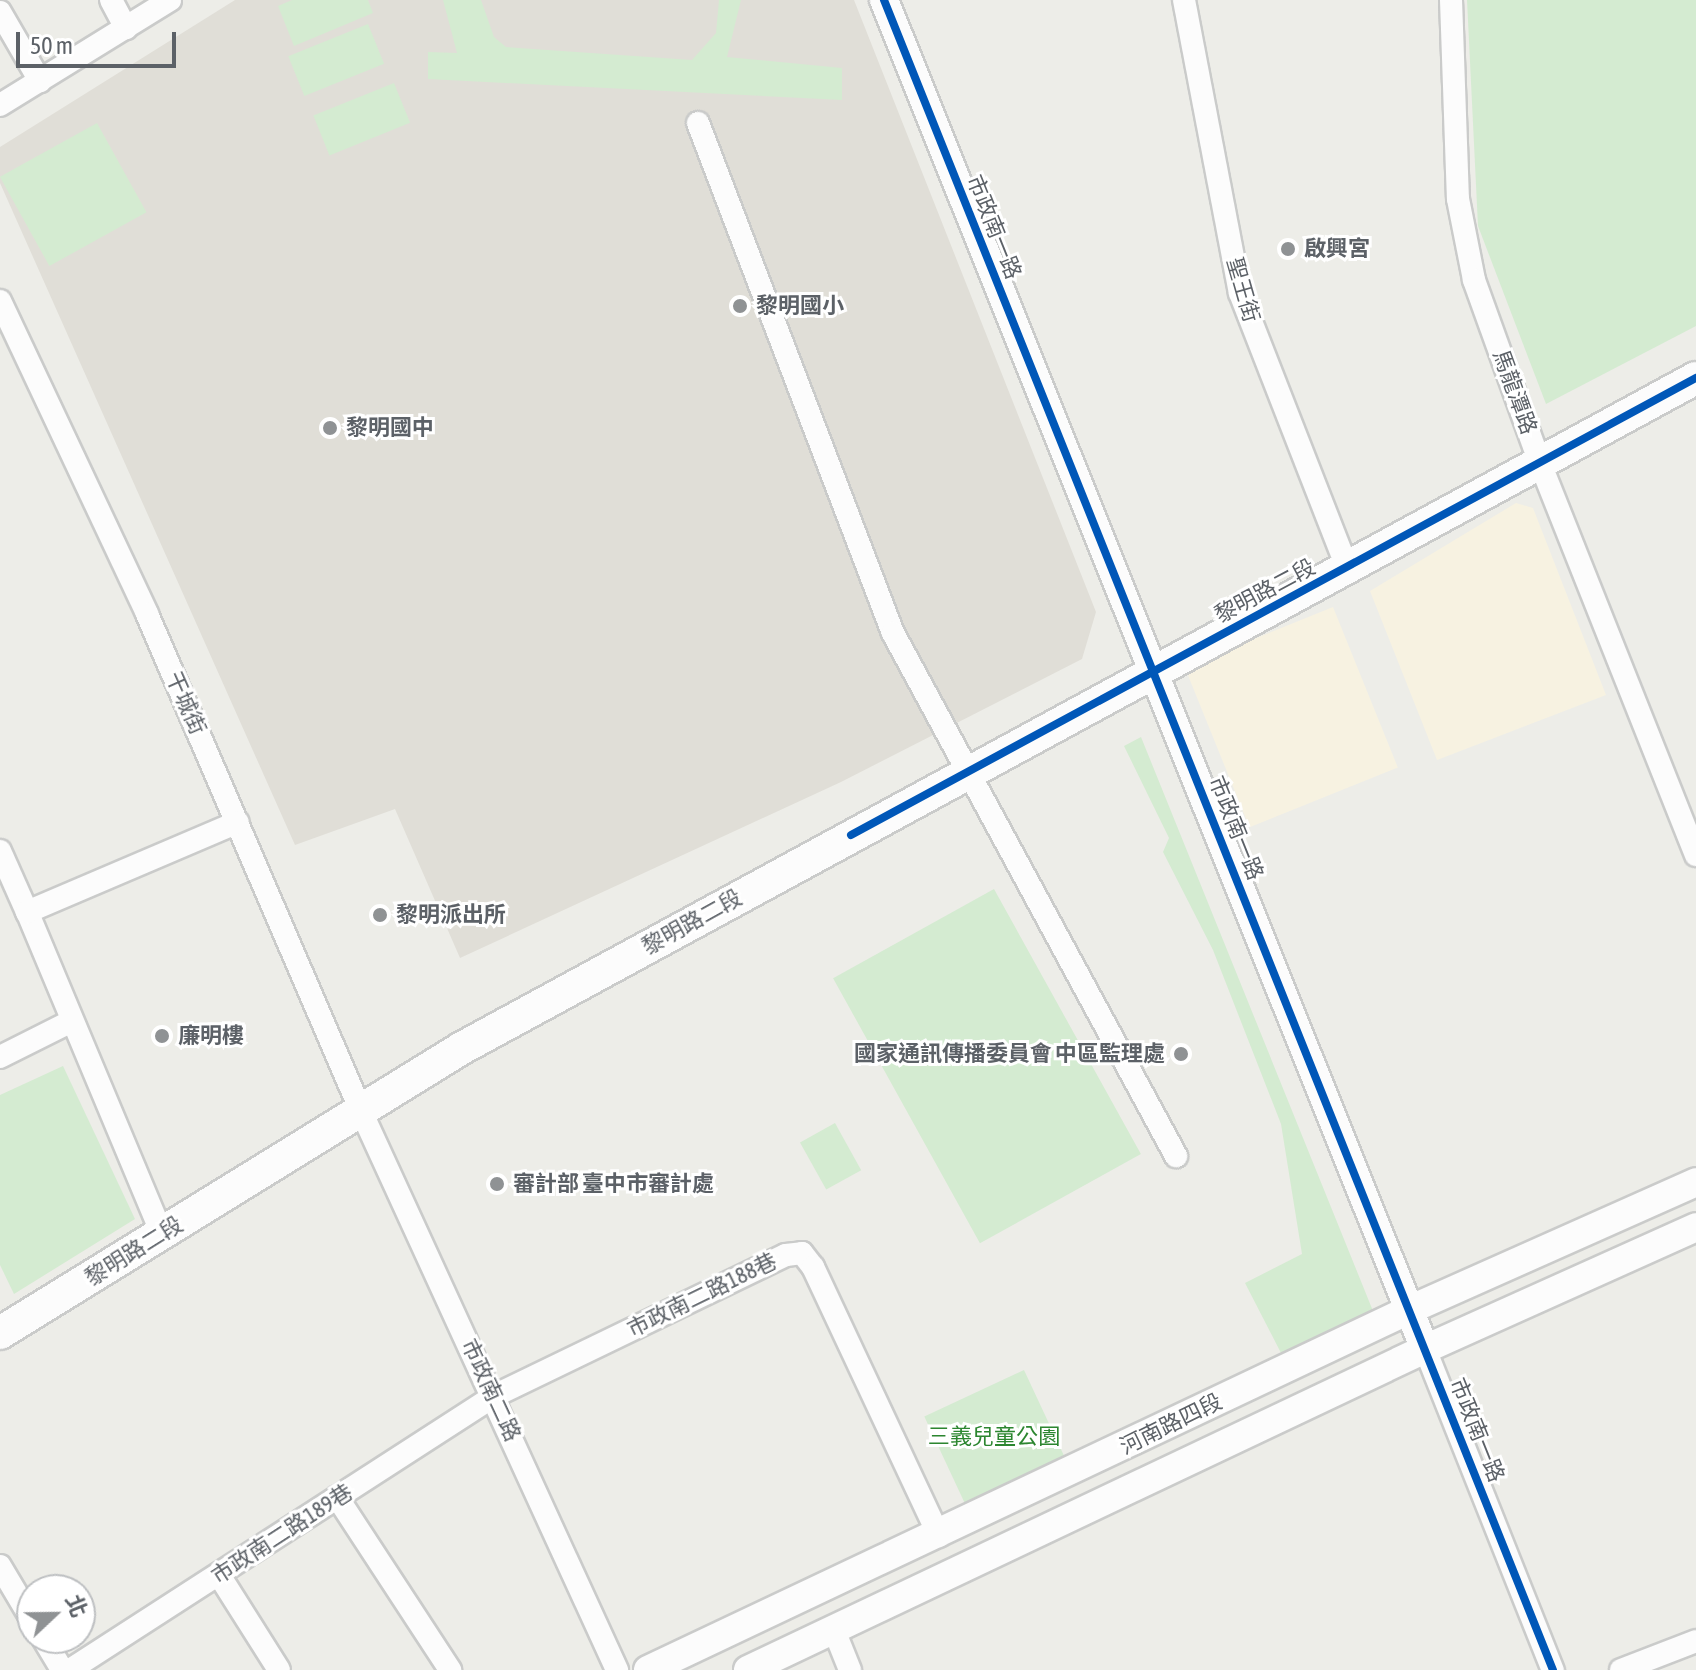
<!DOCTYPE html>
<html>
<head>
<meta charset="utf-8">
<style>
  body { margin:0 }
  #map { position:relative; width:1696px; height:1670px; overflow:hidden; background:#edede8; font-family:"Asap Condensed","Noto Sans TC",sans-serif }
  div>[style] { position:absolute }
  .commercial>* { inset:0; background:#f7f2e1; transform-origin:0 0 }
  .education>* { inset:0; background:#e0ded7 }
  .green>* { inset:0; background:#d4ebd1; transform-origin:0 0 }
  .roads { filter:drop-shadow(2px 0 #cacbca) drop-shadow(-2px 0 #cacbca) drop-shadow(0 2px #cacbca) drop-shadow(0 -2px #cacbca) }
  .minor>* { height:22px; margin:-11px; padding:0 11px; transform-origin:11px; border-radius:11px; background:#fcfcfc }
  .tertiary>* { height:28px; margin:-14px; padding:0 14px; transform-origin:14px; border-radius:14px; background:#fcfcfc }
  .secondary>* { height:32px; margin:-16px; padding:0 16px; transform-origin:16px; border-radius:16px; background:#fcfcfc }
  .cycleway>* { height:8px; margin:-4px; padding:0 4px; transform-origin:4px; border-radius:4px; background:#0057b8 }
  .dots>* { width:22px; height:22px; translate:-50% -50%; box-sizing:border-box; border:4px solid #fff; border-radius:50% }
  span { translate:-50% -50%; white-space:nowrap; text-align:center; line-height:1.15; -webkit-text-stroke:6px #fff; paint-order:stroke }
  .street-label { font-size:22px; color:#5c6167 }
  .poi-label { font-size:22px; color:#5c6167; font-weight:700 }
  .left { translate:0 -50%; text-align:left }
  .right { translate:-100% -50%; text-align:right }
  .park-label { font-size:22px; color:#2c8630 }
  .north { position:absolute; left:16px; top:1574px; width:80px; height:80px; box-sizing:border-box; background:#fff; border:2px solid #bec0c2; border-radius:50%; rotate:68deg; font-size:22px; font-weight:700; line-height:32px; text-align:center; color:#5c6167 }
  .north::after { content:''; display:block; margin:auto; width:28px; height:36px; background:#8f9294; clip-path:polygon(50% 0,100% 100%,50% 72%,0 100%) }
  .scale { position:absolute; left:16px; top:32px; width:160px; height:36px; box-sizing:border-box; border:4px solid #5c6167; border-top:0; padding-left:10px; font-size:24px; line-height:28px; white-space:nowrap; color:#5c6167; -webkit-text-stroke:6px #fff; paint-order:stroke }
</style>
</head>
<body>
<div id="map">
  <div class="commercial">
    <div style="clip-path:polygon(1516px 503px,1533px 508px,1606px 695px,1437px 760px,1370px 591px)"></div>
    <div style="left:1333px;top:607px;width:173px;height:160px;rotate:68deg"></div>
  </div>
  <div class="education">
    <div style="clip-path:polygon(235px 0,854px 0,1096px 612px,1082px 659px,841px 782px,460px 958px,395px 809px,295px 845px,0 183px,0 147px)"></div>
  </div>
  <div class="green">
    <div style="clip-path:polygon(292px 0,368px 0,373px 13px,294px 46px,278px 6px)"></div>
    <div style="clip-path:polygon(443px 0,481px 0,494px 37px,506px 47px,692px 60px,716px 33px,719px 0,741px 0,727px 57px,842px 68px,842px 100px,428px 79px,428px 52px,457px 53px)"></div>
    <div style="clip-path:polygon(1467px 0,1696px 0,1696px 326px,1546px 404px,1478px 226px)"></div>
    <div style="left:368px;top:24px;width:43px;height:86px;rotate:68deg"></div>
    <div style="left:394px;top:83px;width:43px;height:87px;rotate:68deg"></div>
    <div style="left:97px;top:123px;width:102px;height:111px;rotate:61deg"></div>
    <div style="clip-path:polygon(1141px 737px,1373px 1311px,1281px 1353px,1245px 1283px,1302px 1254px,1281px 1124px,1213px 950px,1163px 852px,1169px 838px,1124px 746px)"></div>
    <div style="left:994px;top:889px;width:303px;height:184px;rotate:61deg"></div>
    <div style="clip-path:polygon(63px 1066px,135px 1219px,14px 1294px,0 1265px,0 1095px)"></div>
    <div style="left:835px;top:1123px;width:54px;height:40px;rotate:61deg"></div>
    <div style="left:1024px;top:1370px;width:95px;height:110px;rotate:65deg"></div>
  </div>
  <div class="roads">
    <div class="minor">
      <div style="left:111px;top:0;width:32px;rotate:62deg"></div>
      <div style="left:1184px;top:0;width:298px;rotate:79.2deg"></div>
      <div style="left:1240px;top:293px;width:295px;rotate:68.7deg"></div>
      <div style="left:1451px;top:0;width:199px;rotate:88deg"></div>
      <div style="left:1458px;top:199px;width:83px;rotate:78.8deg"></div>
      <div style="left:1474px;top:280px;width:195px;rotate:70.2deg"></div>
      <div style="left:1540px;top:463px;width:422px;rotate:68.3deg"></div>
      <div style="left:0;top:12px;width:80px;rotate:59.9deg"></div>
      <div style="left:0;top:105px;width:200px;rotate:-31.7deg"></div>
      <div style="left:698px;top:123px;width:546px;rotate:69.08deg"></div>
      <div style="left:893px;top:633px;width:595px;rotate:61.58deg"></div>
      <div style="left:0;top:301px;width:346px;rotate:64.8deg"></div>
      <div style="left:147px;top:614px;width:541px;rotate:66.7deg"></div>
      <div style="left:361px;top:1111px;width:615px;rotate:65.39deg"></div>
      <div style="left:0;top:851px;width:67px;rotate:66.1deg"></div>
      <div style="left:0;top:1057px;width:80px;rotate:-26.6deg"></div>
      <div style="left:162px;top:1234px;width:349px;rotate:-112.7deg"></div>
      <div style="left:27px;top:912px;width:229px;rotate:-23.1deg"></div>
      <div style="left:1425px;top:1349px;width:346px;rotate:68.3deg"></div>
      <div style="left:337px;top:1497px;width:207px;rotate:56.8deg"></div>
      <div style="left:0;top:1566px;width:63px;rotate:59.3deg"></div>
      <div style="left:219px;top:1575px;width:112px;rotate:57.7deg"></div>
      <div style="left:834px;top:1630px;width:43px;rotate:68.2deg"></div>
      <div style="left:43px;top:1638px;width:37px;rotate:59deg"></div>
      <div style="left:70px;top:1670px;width:505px;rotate:-32.87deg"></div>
      <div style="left:494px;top:1396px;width:324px;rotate:-25.8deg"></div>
      <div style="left:786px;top:1255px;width:16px;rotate:-7deg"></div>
      <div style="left:802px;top:1253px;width:18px;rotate:52deg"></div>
      <div style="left:813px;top:1267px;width:297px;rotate:64.9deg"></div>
      <div style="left:1621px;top:1670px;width:80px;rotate:-21.1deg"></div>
    </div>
    <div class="tertiary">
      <div style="left:884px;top:0;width:1453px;rotate:68.15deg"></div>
      <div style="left:648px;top:1670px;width:842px;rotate:-25.32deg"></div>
      <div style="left:1409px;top:1310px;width:314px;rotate:-24deg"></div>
      <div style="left:748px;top:1670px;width:749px;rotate:-25.37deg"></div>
      <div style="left:1425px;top:1349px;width:297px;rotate:-24.2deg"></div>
    </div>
    <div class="secondary">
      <div style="left:0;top:1333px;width:543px;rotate:-31.67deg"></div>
      <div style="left:462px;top:1048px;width:1404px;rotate:-28.5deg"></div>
    </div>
  </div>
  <div class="cycleway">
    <div style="left:884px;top:0;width:1799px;rotate:68.17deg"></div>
    <div style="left:851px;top:835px;width:961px;rotate:-28.41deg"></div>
  </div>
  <div class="dots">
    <div style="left:1288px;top:249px;background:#8f9294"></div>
    <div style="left:740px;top:306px;background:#8f9294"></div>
    <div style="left:330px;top:428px;background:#8f9294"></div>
    <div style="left:380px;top:915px;background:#8f9294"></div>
    <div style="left:162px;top:1036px;background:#8f9294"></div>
    <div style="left:1181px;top:1054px;background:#8f9294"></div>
    <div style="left:497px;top:1184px;background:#8f9294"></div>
  </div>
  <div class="street-label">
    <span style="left:994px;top:227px;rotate:68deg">市政南一路</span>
    <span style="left:1243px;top:290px;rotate:74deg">聖王街</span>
    <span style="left:1515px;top:392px;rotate:70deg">馬龍潭路</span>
    <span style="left:1265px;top:591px;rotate:-28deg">黎明路二段</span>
    <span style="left:186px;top:703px;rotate:66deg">干城街</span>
    <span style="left:1236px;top:828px;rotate:68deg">市政南一路</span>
    <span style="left:692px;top:922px;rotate:-29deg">黎明路二段</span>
    <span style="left:134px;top:1251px;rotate:-32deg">黎明路二段</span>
    <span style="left:702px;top:1295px;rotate:-26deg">市政南二路188巷</span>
    <span style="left:491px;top:1390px;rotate:65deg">市政南二路</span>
    <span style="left:1171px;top:1424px;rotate:-26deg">河南路四段</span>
    <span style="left:1477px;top:1430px;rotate:68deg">市政南一路</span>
    <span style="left:282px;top:1534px;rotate:-33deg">市政南二路189巷</span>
  </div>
  <div class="poi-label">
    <span class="left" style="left:1304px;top:249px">啟興宮</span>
    <span class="left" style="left:756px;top:306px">黎明國小</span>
    <span class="left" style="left:346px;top:428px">黎明國中</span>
    <span class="left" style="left:396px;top:915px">黎明派出所</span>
    <span class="left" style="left:178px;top:1036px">廉明樓</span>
    <span class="right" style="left:1165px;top:1054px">國家通訊傳播委員會 中區監理處</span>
    <span class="left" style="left:513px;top:1184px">審計部 臺中市審計處</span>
  </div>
  <div class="park-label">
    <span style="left:994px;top:1437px">三義兒童公園</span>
  </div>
  <div class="north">北</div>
  <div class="scale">50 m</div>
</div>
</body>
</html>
